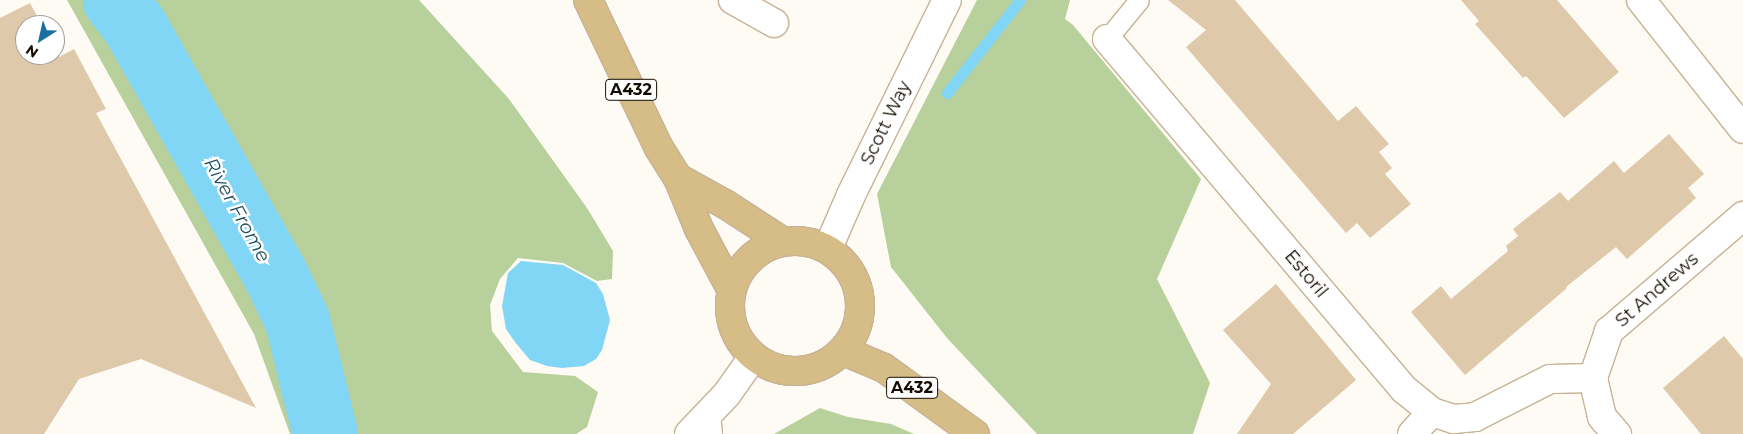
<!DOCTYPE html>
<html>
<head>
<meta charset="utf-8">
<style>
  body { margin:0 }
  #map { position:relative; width:1743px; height:434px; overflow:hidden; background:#fefaf4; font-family:Montserrat,sans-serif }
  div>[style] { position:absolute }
  .green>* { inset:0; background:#b7d09c }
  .water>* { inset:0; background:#81d5f5 }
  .stream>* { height:11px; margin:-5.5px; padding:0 5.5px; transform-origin:5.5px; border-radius:5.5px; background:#81d5f5 }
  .river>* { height:65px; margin:-32.5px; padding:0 32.5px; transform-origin:32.5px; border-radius:32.5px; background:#81d5f5 }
  .building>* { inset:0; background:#dfc9ab }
  .roads { filter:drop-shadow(1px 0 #c7b295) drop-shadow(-1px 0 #c7b295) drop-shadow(0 1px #c7b295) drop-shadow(0 -1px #c7b295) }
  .service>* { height:19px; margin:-9.5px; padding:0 9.5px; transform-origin:9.5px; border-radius:9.5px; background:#fff }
  .minor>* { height:28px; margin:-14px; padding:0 14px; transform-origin:14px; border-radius:14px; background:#fff }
  .tertiary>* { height:28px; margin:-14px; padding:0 14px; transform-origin:14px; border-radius:14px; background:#fff }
  .secondary>* { height:28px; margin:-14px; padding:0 14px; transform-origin:14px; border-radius:14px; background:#fff }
  .primary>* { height:28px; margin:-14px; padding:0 14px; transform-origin:14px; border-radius:14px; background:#d6bd88 }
  .primary>.ring { margin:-14px; padding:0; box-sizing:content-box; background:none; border:28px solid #d6bd88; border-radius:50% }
  span { translate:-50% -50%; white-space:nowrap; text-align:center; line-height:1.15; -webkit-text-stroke:5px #fff; paint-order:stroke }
  .shield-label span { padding:1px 4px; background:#fff; border:1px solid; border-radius:4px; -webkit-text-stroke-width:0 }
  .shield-label { font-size:16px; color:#150d04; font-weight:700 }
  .street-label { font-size:18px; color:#150d04 }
  .water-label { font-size:19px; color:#1d4d5e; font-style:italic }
  .north { position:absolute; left:15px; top:15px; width:50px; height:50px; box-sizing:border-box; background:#fff; border:1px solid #a19e9b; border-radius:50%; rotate:215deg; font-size:14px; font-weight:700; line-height:20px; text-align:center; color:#150d04 }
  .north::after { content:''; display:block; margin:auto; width:18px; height:22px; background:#1b6f9f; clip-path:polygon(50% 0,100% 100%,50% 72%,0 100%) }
</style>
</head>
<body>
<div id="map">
  <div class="green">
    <div style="clip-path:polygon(67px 0,419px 0,509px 99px,587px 208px,613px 251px,612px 279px,597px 281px,563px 263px,518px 258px,500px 279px,490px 305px,492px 331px,523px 372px,575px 376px,598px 392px,587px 427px,576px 434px,290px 434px,254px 334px)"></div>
    <div style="clip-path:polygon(977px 0,1070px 0,1065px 19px,1073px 25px,1201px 179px,1157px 279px,1210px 383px,1193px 434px,1037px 434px,947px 338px,891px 267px,877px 194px)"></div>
    <div style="clip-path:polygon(820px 408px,848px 417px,891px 424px,914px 434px,774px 434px)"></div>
  </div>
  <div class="water">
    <div style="clip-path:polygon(521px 261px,563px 265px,596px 283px,603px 294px,610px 320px,602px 350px,596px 359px,584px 366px,562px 368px,547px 366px,530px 360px,515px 342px,506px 329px,502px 306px,508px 273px)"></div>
  </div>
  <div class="stream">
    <div style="left:947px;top:93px;width:118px;rotate:-51.9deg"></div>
  </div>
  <div class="river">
    <div style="left:115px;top:0;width:31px;rotate:53deg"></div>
    <div style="left:134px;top:25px;width:284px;rotate:60.5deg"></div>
    <div style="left:274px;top:272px;width:53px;rotate:64.4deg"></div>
    <div style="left:297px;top:320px;width:117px;rotate:76.2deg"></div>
  </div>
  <div class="building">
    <div style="clip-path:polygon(1168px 0,1235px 0,1338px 121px,1356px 106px,1389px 144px,1379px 152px,1392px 168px,1385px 174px,1411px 204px,1370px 238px,1357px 223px,1346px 233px,1186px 47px,1206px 30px)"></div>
    <div style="clip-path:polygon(1461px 0,1557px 0,1619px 72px,1564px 118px,1526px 76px,1523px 78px,1475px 24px,1479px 21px)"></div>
    <div style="clip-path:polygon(30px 3px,42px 25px,25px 25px,25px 55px,55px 55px,55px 49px,59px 57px,74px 49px,106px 109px,96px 113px,256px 408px,141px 359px,79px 379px,44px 434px,0 434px,0 18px)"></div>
    <div style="clip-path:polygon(1669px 134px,1704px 174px,1688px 188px,1696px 198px,1627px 259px,1616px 247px,1566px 287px,1567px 288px,1465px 375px,1411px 312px,1441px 286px,1451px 299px,1508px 251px,1506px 246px,1518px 236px,1513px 229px,1560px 192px,1568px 201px,1614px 161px,1624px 173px)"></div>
    <div style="clip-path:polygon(1276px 284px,1356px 380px,1293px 434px,1237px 434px,1271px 384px,1223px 330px)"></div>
    <div style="clip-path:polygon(1724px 336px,1743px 359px,1743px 434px,1701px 434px,1663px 388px)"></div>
  </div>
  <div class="roads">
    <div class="service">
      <div style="left:1107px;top:39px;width:50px;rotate:-50.6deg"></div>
      <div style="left:710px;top:411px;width:23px;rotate:85deg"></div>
    </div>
    <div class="minor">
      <div style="left:733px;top:0;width:47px;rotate:29.3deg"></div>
      <div style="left:1641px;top:0;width:164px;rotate:51.7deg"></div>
      <div style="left:1107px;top:39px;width:460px;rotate:49.7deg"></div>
      <div style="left:1405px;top:390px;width:35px;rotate:39deg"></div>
      <div style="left:1432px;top:412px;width:23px;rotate:18deg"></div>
      <div style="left:1454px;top:419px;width:21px;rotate:-5deg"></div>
      <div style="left:1475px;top:417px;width:84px;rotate:-26.9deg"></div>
      <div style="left:1550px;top:379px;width:43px;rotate:-1.3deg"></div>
      <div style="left:1593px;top:378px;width:50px;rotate:-71.2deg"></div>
      <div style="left:1609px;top:331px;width:177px;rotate:-40.6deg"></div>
      <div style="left:1593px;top:378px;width:40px;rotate:77deg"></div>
      <div style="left:1602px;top:417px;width:23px;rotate:49deg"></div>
      <div style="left:1412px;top:434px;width:30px;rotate:-48deg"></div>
    </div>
    <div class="tertiary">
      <div style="left:828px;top:248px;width:58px;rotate:-66.5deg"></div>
      <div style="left:851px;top:195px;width:217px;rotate:-63.8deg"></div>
    </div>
    <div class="secondary">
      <div style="left:689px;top:434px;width:55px;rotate:-46.5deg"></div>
      <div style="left:727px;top:394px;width:45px;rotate:-54.9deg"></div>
    </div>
    <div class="primary">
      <div style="left:588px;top:0;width:164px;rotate:64.4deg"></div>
      <div style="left:659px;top:148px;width:36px;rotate:58deg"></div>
      <div style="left:678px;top:178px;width:55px;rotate:67.6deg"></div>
      <div style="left:699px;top:229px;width:68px;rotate:61.9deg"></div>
      <div style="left:678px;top:178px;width:54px;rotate:29deg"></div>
      <div style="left:725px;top:204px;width:68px;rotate:33deg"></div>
      <div class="ring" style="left:730px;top:241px;width:102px;height:102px"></div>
      <div style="left:844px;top:351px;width:43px;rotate:23deg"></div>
      <div style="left:884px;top:368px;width:112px;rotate:36deg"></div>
    </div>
  </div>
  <div class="shield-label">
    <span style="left:631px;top:90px">A432</span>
    <span style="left:912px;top:388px">A432</span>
  </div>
  <div class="street-label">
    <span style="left:886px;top:123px;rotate:-64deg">Scott Way</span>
    <span style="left:1306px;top:274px;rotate:50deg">Estoril</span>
    <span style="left:1657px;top:290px;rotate:-41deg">St Andrews</span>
  </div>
  <div class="water-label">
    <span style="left:237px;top:210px;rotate:61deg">River Frome</span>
  </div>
  <div class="north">N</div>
</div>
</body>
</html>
